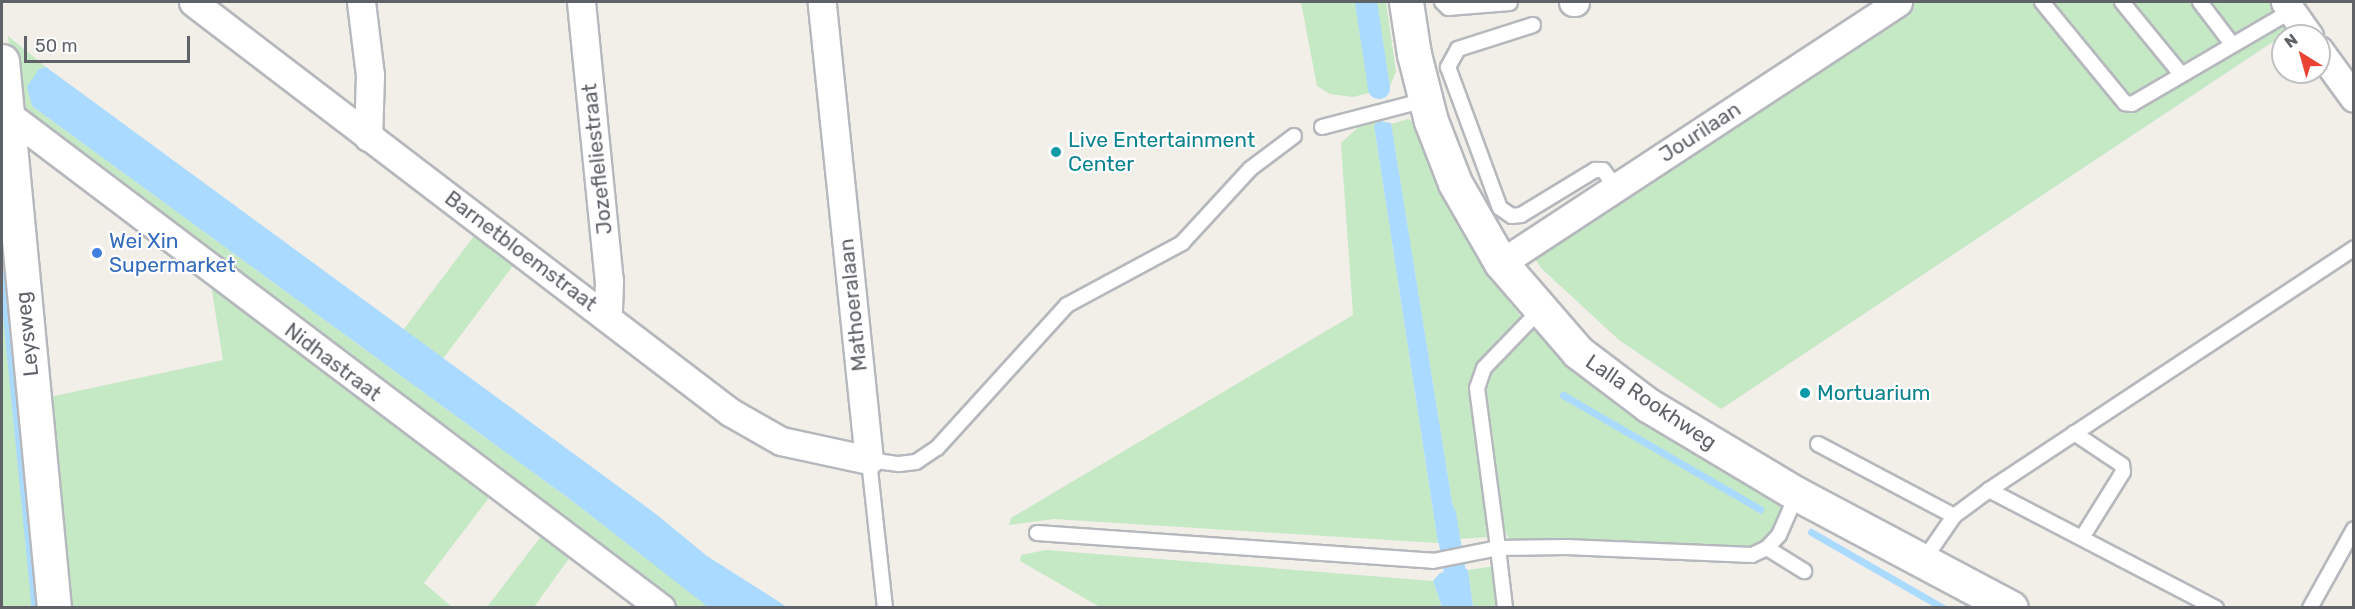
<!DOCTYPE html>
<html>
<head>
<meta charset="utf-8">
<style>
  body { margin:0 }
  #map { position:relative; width:2355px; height:609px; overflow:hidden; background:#f1efe8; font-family:Rubik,sans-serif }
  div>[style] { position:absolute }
  .green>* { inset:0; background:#c5e8c5; transform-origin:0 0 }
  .water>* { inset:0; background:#aadaff }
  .stream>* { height:7px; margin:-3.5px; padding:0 3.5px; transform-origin:3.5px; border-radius:3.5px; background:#aadaff }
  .canal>* { height:22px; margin:-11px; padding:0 11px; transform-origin:11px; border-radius:11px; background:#aadaff }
  .roads { filter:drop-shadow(2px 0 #b5b8bc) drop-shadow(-2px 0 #b5b8bc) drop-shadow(0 2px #b5b8bc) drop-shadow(0 -2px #b5b8bc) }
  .lane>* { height:14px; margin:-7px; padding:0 7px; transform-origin:7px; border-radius:7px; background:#fff }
  .street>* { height:27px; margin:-13.5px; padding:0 13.5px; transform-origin:13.5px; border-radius:13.5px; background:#fff }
  .secondary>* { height:33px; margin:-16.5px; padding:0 16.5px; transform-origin:16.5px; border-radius:16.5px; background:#fff }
  .dots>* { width:16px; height:16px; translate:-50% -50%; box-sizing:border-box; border:3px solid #fff; border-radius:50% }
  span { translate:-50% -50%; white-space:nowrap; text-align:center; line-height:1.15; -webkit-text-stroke:4.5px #fff; paint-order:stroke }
  .street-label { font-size:21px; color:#5f6368 }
  .culture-label { font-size:21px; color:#0d838f }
  .left { translate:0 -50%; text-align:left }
  .shop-label { font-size:21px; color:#366cbe }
  .frame { position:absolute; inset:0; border:3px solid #5f6368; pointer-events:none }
  .north { position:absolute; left:2271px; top:24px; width:60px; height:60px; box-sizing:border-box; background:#fff; border:2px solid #bfc1c3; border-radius:50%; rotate:323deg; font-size:16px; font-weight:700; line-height:24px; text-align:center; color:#5f6368 }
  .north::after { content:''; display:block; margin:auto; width:21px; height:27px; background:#ea4335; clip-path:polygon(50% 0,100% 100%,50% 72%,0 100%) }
  .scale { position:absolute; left:24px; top:36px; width:166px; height:27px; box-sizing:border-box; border:3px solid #5f6368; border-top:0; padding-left:8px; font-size:18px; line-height:21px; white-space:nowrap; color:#5f6368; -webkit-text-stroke:4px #fff; paint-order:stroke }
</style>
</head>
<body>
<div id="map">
  <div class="green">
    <div style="clip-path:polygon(1301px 2px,1386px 2px,1396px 72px,1389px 88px,1353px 97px,1330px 94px,1317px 86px)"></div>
    <div style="clip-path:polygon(1911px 2px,2274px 2px,2292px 29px,1721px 409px,1619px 340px,1541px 268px,1535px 259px,1541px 249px)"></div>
    <div style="clip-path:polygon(8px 36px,46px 67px,39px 69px,32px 106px,575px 503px,709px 607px,678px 607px,549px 506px,24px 117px,15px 93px)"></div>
    <div style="clip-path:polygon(1408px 119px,1418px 124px,1480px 258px,1521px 317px,1512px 332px,1484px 355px,1476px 368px,1472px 390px,1489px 537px,1458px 539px,1391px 124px)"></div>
    <div style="clip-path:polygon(1366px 120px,1379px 121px,1374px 125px,1438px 543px,1054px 519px,1009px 525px,1011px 518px,1353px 315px,1341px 143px)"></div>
    <div style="left:477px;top:232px;width:49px;height:123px;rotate:37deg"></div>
    <div style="clip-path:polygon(211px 285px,491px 495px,424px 583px,452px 607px,67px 607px,45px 398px,223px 360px)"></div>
    <div style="clip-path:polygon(10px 289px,46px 607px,2px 607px,2px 290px)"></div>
    <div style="clip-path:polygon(1533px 330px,1782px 502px,1785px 513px,1771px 536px,1752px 549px,1511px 542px,1502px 526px,1485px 378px,1504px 354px)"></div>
    <div style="clip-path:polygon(542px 535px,570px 557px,534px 607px,487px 607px)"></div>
    <div style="clip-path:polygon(1046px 550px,1433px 581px,1442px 607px,1100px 607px,1020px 561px,1021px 555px)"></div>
    <div style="clip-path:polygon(1495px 566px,1499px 607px,1473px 607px,1468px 570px)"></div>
  </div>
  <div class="water">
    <div style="clip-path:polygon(46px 67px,656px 514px,707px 556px,787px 607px,708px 607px,575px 503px,32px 106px,27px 87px,39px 69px)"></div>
    <div style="clip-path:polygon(1379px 121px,1391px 123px,1458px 539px,1455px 543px,1438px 543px,1374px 125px)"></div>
    <div style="clip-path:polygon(1464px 568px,1468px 570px,1473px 607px,1442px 607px,1433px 581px,1440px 573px)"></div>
  </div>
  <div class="stream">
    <div style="left:2px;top:274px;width:336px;rotate:84.4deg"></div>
    <div style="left:1563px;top:395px;width:228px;rotate:30.1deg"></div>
    <div style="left:1811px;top:532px;width:152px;rotate:29.9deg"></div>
  </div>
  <div class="canal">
    <div style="left:1366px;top:2px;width:87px;rotate:81.4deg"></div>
    <div style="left:1445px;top:514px;width:95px;rotate:80.3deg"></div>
  </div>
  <div class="roads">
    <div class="lane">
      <div style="left:1442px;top:2px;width:8px;rotate:45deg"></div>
      <div style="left:1448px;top:8px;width:62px;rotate:-4.6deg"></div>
      <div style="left:2042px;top:2px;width:131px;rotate:50.6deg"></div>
      <div style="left:2125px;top:103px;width:7px;rotate:8deg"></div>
      <div style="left:2132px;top:104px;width:184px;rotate:-30.3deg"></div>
      <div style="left:2122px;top:2px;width:93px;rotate:50.7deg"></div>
      <div style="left:2200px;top:2px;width:53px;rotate:52.7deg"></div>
      <div style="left:1533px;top:25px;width:79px;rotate:162.3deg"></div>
      <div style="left:1458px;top:49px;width:21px;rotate:119deg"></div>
      <div style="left:1448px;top:67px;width:150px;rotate:69.8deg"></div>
      <div style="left:1500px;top:208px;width:14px;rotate:34deg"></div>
      <div style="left:1512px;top:216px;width:9px;rotate:-6deg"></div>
      <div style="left:1521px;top:215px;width:87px;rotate:-31.3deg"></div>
      <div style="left:1595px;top:170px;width:8px"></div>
      <div style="left:1603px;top:170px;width:21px;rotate:53deg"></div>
      <div style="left:1322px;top:127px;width:107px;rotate:-14.6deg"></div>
      <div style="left:1539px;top:311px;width:79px;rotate:134deg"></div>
      <div style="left:1484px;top:368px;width:21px;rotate:109deg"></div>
      <div style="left:1477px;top:388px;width:161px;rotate:82.5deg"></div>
      <div style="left:1498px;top:548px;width:68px;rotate:-0.8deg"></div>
      <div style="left:1566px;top:547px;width:186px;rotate:2.5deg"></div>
      <div style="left:1752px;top:555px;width:17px;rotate:-25deg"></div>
      <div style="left:1767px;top:548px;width:18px;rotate:-47deg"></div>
      <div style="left:1779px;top:535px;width:45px;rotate:-66.3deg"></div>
      <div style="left:2074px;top:433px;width:58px;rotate:33.7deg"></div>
      <div style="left:2122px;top:465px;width:7px;rotate:82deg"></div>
      <div style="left:2123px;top:472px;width:75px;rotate:122deg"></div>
      <div style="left:1818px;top:444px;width:154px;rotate:27.9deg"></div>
      <div style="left:1989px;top:490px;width:256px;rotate:27.5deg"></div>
      <div style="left:1037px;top:533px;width:397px;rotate:4deg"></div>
      <div style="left:1433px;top:561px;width:66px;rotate:-11.3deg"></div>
      <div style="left:1498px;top:548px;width:60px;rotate:83.3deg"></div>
      <div style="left:1767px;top:548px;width:44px;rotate:31.9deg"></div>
      <div style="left:1923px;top:561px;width:55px;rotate:-55.4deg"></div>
      <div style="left:1954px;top:516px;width:44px;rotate:-36.6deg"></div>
      <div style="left:1989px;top:490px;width:438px;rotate:-33.5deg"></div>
      <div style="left:885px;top:608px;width:149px;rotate:-96.2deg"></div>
      <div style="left:869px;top:460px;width:30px;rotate:8deg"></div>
      <div style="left:899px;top:464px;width:17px;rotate:-7deg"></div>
      <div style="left:916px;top:462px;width:25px;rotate:-34deg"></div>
      <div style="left:937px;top:448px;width:193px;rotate:-47.7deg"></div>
      <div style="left:1067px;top:305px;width:131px;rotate:-28.3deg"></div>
      <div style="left:1182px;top:243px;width:100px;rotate:-47.4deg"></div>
      <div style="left:1250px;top:169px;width:55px;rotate:-36.9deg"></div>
      <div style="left:2310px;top:608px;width:90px;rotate:-60.9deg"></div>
    </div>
    <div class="street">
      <div style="left:193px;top:2px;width:676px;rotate:37.36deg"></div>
      <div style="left:730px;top:412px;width:59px;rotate:29.6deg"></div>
      <div style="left:781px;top:441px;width:90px;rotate:12.2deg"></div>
      <div style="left:869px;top:460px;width:460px;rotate:-95.9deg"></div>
      <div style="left:361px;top:2px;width:74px;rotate:83deg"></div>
      <div style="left:370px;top:75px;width:62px;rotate:91.8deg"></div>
      <div style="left:581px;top:2px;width:280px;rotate:84.3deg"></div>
      <div style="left:609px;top:281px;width:35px;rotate:92deg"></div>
      <div style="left:1573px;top:2px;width:2px"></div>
      <div style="left:2285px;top:2px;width:42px;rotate:54.8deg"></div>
      <div style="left:2319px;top:50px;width:59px;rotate:53.9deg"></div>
      <div style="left:2px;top:110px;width:826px;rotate:37.08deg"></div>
      <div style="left:1501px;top:263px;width:475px;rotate:-33.3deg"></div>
    </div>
    <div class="secondary">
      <div style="left:1406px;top:2px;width:53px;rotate:81.3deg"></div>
      <div style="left:1414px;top:54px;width:69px;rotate:75.8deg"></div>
      <div style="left:1431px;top:121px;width:66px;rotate:68.8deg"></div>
      <div style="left:1455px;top:183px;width:92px;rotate:60.1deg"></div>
      <div style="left:1501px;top:263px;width:118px;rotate:49.1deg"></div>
      <div style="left:1578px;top:352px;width:88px;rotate:37.1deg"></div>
      <div style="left:1648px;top:405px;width:174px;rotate:30.9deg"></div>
      <div style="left:1797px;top:494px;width:242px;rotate:28deg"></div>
      <div style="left:2px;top:61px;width:549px;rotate:84.57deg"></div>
    </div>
  </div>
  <div class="dots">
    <div style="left:1056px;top:152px;background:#0f9aa8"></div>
    <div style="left:97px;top:253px;background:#3f7fe0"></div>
    <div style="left:1805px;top:393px;background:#0f9aa8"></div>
  </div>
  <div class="street-label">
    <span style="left:1700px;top:132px;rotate:-33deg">Jourilaan</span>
    <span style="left:597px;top:159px;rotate:-96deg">Jozefleliestraat</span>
    <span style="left:521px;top:251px;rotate:37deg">Barnetbloemstraat</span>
    <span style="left:853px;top:305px;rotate:-96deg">Mathoeralaan</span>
    <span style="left:27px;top:334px;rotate:-96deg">Leysweg</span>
    <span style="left:333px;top:362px;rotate:37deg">Nidhastraat</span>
    <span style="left:1651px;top:402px;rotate:34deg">Lalla Rookhweg</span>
  </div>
  <div class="culture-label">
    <span class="left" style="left:1068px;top:152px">Live Entertainment<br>Center</span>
    <span class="left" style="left:1817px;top:393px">Mortuarium</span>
  </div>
  <div class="shop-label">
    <span class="left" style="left:109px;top:253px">Wei Xin<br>Supermarket</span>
  </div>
  <div class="frame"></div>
  <div class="north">N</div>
  <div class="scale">50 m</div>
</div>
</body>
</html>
